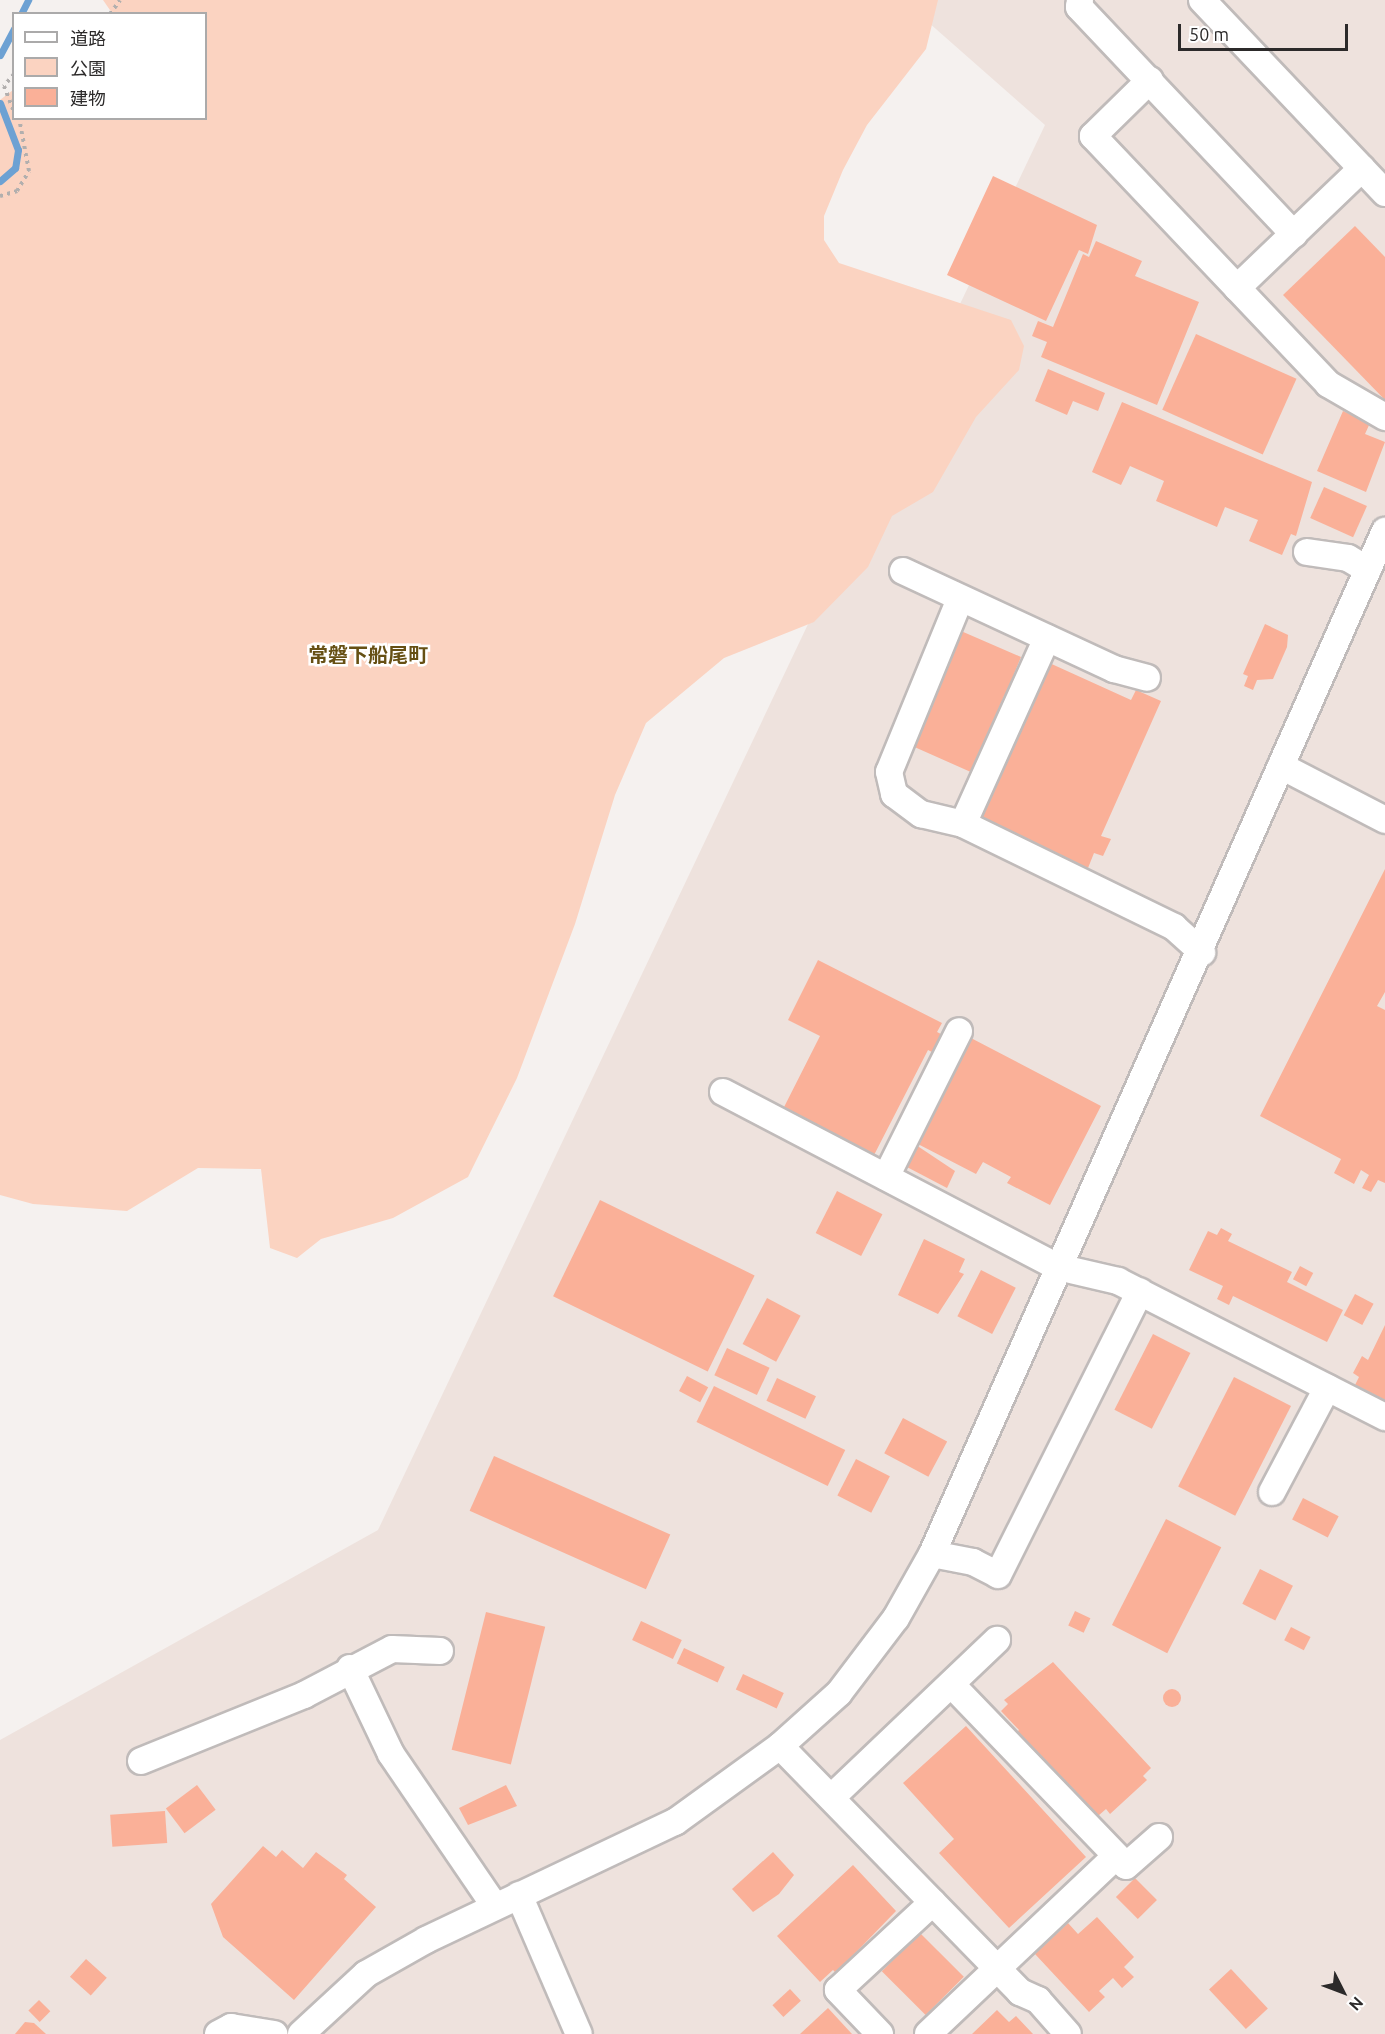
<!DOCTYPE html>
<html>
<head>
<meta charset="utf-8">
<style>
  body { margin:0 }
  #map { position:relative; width:1385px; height:2034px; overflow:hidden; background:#f5f1ef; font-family:Ubuntu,"Noto Sans JP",sans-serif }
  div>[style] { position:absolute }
  .built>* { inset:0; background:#eee2dd }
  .green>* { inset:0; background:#fbd3c1 }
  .stream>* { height:7px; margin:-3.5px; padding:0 3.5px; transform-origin:3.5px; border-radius:3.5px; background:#6da1d3 }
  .building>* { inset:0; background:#fab098; transform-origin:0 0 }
  .round { border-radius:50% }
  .path>* { height:4px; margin-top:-2px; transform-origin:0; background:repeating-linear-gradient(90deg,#b2afae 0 3px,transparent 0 7.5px) }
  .roads { filter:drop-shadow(2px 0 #c0bbba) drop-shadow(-2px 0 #c0bbba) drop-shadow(0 2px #c0bbba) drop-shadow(0 -2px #c0bbba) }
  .minor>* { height:26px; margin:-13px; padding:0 13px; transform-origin:13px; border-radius:13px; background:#fff }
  span { translate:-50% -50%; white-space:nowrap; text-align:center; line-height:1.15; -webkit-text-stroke:5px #fff; paint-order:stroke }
  .quarter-label { font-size:20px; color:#665014; font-weight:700 }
  .legend { position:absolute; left:12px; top:12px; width:195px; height:108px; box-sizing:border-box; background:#fff; border:2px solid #abaaaa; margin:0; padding:8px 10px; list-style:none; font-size:18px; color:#2c2a2a }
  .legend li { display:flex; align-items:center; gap:12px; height:30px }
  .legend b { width:30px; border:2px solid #abaaaa }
  .north { position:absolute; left:1313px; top:1962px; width:60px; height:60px; -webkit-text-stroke:4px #fff; paint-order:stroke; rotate:132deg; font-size:16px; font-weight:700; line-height:24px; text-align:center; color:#2c2a2a }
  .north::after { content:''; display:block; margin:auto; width:21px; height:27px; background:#2c2a2a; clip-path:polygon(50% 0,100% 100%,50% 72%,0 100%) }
  .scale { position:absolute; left:1178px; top:24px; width:170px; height:27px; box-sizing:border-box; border:3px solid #2c2a2a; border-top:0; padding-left:8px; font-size:18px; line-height:21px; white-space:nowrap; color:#2c2a2a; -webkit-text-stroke:4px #fff; paint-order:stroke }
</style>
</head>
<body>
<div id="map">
  <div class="built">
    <div style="clip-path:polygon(903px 0,1385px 0,1385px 2034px,0 2034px,0 1740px,378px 1530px,1045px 125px)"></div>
  </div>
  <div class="green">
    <div style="clip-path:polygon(103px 0,938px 0,926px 49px,867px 125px,843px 170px,824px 216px,824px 240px,839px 263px,1011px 320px,1024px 346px,1019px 370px,976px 417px,933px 492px,892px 516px,868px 567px,814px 622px,724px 658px,646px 723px,615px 795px,575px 924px,517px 1078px,468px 1177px,393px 1218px,321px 1239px,297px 1258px,270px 1248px,261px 1169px,198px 1168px,127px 1211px,33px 1204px,0 1195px,0 100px,13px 90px,14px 118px,206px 118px,206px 14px,112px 13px)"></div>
  </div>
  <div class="stream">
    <div style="left:21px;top:14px;width:16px;rotate:-63deg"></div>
    <div style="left:0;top:55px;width:30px;rotate:-62deg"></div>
    <div style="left:0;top:103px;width:50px;rotate:69deg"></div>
    <div style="left:18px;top:150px;width:18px;rotate:99deg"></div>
    <div style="left:15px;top:168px;width:20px;rotate:139deg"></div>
  </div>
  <div class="building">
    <div style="clip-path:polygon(993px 176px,1097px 225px,1088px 254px,1079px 250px,1046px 321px,947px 275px)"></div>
    <div style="clip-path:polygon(1355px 226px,1385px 257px,1385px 400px,1283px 295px)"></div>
    <div style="clip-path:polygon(1096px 241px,1142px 261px,1135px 276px,1199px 302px,1157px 405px,1041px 357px,1047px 342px,1032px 336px,1038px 321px,1053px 327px,1083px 254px,1089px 257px)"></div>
    <div style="left:1196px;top:334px;width:110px;height:83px;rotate:24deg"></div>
    <div style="clip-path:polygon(1048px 369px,1105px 393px,1098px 411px,1073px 401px,1067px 415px,1035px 401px)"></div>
    <div style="clip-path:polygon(1122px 402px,1312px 482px,1296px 536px,1291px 534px,1282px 555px,1249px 541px,1258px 520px,1225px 507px,1217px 527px,1156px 501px,1164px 481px,1130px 466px,1121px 485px,1092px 472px)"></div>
    <div style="clip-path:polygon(1343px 411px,1370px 423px,1365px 434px,1385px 442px,1366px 492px,1317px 471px)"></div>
    <div style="left:1324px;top:487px;width:47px;height:34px;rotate:24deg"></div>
    <div style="clip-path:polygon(1265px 624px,1288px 635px,1287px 647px,1273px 679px,1257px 680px,1253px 690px,1244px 686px,1248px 676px,1243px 674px)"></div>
    <div style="clip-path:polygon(961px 631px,1021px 657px,1014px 674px,1035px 683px,1045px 661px,1131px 700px,1136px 690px,1161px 701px,1101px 836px,1111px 839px,1103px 856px,1094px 853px,1088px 868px,975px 818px,1025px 705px,1004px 696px,977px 758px,988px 763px,982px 777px,910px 745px)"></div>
    <div style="clip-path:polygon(1385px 869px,1385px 992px,1377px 1006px,1385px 1010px,1385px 1183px,1378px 1180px,1371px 1192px,1362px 1188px,1369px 1175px,1361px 1170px,1354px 1184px,1334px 1173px,1341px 1159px,1260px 1116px)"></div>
    <div style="clip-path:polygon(818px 960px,942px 1023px,937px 1032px,943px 1035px,934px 1053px,928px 1050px,873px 1157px,779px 1117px,820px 1036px,788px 1020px)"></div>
    <div style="clip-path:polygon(969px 1037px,1101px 1106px,1050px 1205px,1007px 1183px,1011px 1177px,983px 1162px,976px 1174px,914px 1142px)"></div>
    <div style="clip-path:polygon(916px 1145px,955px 1171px,947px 1188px,905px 1166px)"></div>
    <div style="left:837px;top:1191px;width:51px;height:47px;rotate:27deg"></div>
    <div style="left:600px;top:1200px;width:172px;height:107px;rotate:26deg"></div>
    <div style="clip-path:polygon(1221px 1228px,1232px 1234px,1228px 1241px,1292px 1272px,1287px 1282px,1343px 1310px,1327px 1342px,1233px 1296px,1229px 1305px,1217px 1299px,1223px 1286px,1189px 1270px,1208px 1231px,1217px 1235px)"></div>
    <div style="clip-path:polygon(924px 1239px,965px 1259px,959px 1272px,964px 1274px,938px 1314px,898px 1295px)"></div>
    <div style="left:1300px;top:1266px;width:15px;height:15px;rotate:28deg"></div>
    <div style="left:981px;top:1270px;width:39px;height:52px;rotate:27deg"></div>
    <div style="left:1355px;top:1294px;width:21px;height:24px;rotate:28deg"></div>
    <div style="left:767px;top:1298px;width:38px;height:52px;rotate:28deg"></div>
    <div style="clip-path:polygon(1385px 1325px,1385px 1400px,1355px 1385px,1359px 1377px,1353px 1373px,1362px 1356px,1368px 1360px)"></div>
    <div style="left:1153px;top:1334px;width:42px;height:85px;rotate:27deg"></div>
    <div style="left:727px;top:1348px;width:47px;height:30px;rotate:25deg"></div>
    <div style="left:687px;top:1376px;width:24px;height:17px;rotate:28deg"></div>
    <div style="left:1234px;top:1377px;width:64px;height:123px;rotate:27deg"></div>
    <div style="left:777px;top:1378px;width:43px;height:25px;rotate:25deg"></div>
    <div style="left:714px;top:1386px;width:146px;height:40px;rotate:26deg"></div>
    <div style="left:903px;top:1418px;width:50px;height:40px;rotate:28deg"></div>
    <div style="left:494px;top:1456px;width:193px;height:60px;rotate:24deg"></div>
    <div style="left:856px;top:1459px;width:38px;height:41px;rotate:27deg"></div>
    <div style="left:1303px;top:1498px;width:40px;height:24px;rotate:27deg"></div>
    <div style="left:1166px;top:1519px;width:62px;height:119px;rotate:27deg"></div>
    <div style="left:1260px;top:1569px;width:37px;height:39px;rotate:27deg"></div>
    <div style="left:1075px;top:1611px;width:17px;height:16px;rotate:25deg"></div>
    <div style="left:486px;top:1612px;width:61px;height:142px;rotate:14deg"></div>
    <div style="left:641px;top:1621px;width:45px;height:21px;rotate:25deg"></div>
    <div style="left:1291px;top:1627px;width:22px;height:15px;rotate:27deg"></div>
    <div style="left:684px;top:1648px;width:45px;height:17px;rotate:25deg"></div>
    <div style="clip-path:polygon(1053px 1662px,1151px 1768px,1143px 1776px,1147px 1780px,1110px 1814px,1106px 1809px,1098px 1816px,1082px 1799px,1077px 1803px,1014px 1735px,1019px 1730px,1001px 1711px,1008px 1704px,1004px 1700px)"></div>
    <div style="left:743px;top:1674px;width:45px;height:17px;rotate:25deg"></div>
    <div class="round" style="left:1163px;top:1689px;width:18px;height:18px"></div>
    <div style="clip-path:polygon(966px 1726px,1086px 1857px,1009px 1928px,939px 1853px,954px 1839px,903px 1783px)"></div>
    <div style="left:197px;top:1785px;width:31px;height:39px;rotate:53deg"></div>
    <div style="clip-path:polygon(506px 1785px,517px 1806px,468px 1825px,459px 1808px)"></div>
    <div style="left:165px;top:1811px;width:32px;height:55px;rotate:86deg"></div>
    <div style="clip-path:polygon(263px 1846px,276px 1857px,282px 1850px,303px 1868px,316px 1852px,347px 1875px,344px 1879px,376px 1907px,294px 2000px,223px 1937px,211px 1904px)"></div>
    <div style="clip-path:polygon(773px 1852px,794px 1875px,779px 1894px,753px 1912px,732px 1889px)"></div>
    <div style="clip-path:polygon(853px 1865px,896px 1911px,836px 1973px,833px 1970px,820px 1982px,777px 1936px)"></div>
    <div style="left:1135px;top:1878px;width:31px;height:27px;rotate:45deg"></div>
    <div style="clip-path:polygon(1097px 1917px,1134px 1957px,1124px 1967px,1134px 1977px,1122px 1988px,1113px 1978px,1099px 1991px,1105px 1997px,1089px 2012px,1035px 1954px,1068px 1923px,1078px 1934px)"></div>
    <div style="left:920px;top:1933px;width:62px;height:54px;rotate:45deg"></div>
    <div style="left:86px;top:1959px;width:28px;height:24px;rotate:42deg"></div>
    <div style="left:1231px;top:1969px;width:54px;height:30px;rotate:47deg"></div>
    <div style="left:790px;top:1989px;width:16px;height:24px;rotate:47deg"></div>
    <div style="left:39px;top:2000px;width:16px;height:15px;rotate:45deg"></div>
    <div style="clip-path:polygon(828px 2008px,852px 2034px,800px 2034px)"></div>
    <div style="clip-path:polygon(997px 2010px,1009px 2022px,1016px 2016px,1033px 2034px,972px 2034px)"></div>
    <div style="clip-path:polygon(25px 2022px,34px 2023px,46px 2034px,15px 2034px)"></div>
  </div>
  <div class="path">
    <div style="left:110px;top:14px;width:17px;rotate:-54deg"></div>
    <div style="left:14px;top:74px;width:16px;rotate:130deg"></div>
    <div style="left:4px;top:86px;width:28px;rotate:69deg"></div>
    <div style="left:0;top:196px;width:18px;rotate:-16deg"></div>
    <div style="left:17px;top:191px;width:23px;rotate:-59deg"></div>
    <div style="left:29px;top:171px;width:54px;rotate:-100.7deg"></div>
  </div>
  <div class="roads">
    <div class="minor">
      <div style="left:1080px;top:0;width:7px;rotate:98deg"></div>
      <div style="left:1079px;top:7px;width:313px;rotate:46.6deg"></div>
      <div style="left:1202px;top:0;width:266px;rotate:46.5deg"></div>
      <div style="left:1150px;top:80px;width:80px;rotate:135.5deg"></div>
      <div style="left:1093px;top:136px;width:342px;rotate:46.5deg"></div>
      <div style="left:1328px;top:384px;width:66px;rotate:30.1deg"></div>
      <div style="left:1237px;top:288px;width:173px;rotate:-43.8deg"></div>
      <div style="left:1307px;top:552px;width:41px;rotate:8.3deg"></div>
      <div style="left:1348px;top:558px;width:23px;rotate:31deg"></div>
      <div style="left:903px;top:571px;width:233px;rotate:24.9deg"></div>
      <div style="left:1114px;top:669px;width:34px;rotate:15deg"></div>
      <div style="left:960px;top:599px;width:187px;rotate:112.3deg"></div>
      <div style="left:889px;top:772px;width:23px;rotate:77deg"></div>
      <div style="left:894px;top:794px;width:34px;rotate:37deg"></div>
      <div style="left:921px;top:814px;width:43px;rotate:13.4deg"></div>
      <div style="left:1047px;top:638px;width:204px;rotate:114.3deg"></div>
      <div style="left:963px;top:824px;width:235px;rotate:26deg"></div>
      <div style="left:1174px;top:927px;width:38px;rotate:42deg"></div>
      <div style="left:1281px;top:766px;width:117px;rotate:27.4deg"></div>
      <div style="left:723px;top:1092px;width:378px;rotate:27.6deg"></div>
      <div style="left:1058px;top:1267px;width:62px;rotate:13.1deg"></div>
      <div style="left:1118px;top:1281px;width:300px;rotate:27deg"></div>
      <div style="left:886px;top:1177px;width:163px;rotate:-63.4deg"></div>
      <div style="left:1272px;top:1492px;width:118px;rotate:-62.1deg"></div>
      <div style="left:932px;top:1554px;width:42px;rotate:11deg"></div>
      <div style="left:973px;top:1562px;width:28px;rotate:27deg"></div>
      <div style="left:998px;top:1575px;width:317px;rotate:-63.4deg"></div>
      <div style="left:350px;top:1668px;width:95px;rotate:64.5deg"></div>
      <div style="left:391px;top:1754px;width:183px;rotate:55.7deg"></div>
      <div style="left:951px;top:1684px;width:252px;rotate:46.1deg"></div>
      <div style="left:1126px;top:1866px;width:44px;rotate:-41.3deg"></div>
      <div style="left:780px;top:1746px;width:344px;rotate:45.7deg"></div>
      <div style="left:1020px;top:1992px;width:20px;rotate:24deg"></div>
      <div style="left:1038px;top:2000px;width:45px;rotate:48.6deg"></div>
      <div style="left:141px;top:1761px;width:176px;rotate:-22deg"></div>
      <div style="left:304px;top:1695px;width:99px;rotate:-27.6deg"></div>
      <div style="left:392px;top:1649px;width:48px;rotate:2.4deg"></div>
      <div style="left:832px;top:1797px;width:228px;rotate:-43.6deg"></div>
      <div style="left:519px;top:1895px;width:151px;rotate:66.7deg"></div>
      <div style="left:218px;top:2034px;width:15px;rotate:-28deg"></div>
      <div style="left:231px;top:2027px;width:44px;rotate:9.2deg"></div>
      <div style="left:301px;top:2034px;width:88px;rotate:-42.7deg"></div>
      <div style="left:366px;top:1974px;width:69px;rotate:-29.5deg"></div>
      <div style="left:426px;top:1940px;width:276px;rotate:-25.4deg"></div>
      <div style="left:675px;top:1822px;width:130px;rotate:-35.9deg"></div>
      <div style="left:780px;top:1746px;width:79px;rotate:-41.9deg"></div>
      <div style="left:839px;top:1693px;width:94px;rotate:-52.8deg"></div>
      <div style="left:896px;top:1618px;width:73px;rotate:-60.6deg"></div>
      <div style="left:932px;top:1554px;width:1119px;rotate:-66.12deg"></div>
      <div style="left:880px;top:2034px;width:61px;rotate:-133.7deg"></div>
      <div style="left:838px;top:1990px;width:129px;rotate:-42.8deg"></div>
      <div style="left:928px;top:2034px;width:259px;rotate:-43.4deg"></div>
    </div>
  </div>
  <div class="quarter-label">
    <span style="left:368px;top:654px">常磐下船尾町</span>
  </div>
  <ul class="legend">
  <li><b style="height:8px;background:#fff"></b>道路</li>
  <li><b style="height:16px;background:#fbd3c1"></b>公園</li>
  <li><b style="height:16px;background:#fab098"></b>建物</li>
  </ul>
  <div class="north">N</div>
  <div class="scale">50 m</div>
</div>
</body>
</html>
